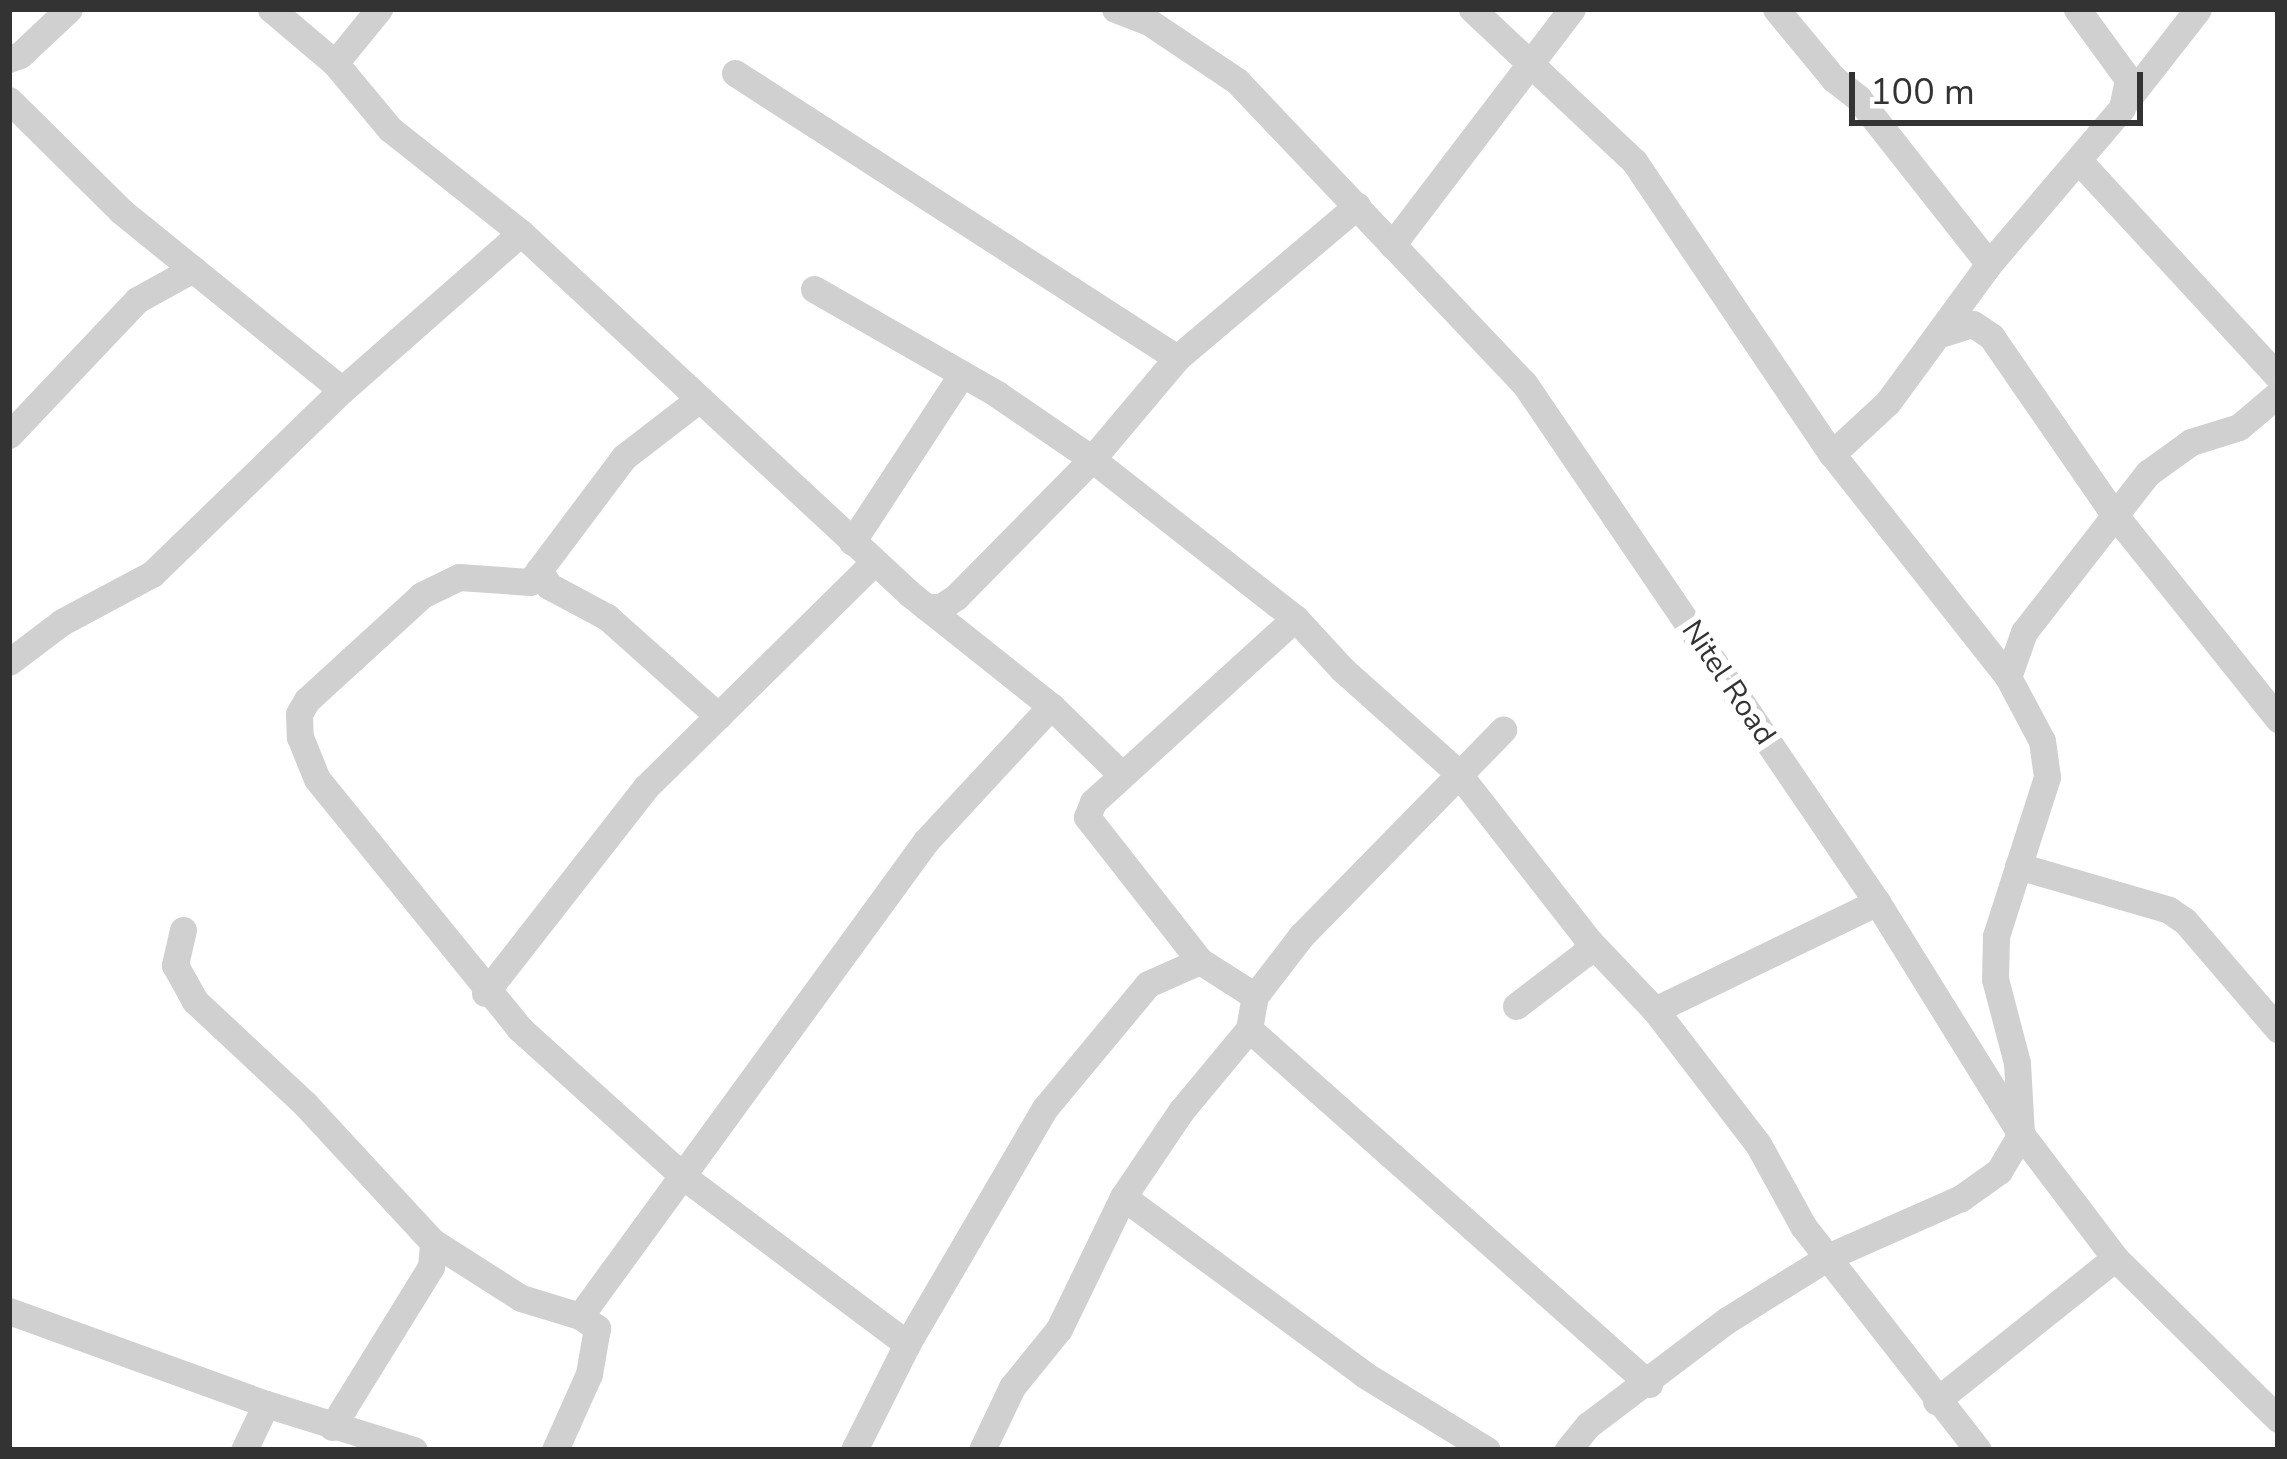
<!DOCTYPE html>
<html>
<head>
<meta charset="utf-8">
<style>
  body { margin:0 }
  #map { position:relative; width:2287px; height:1459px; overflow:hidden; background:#fff; font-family:"Nunito Sans",sans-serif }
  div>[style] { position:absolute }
  .minor>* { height:27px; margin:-13.5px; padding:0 13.5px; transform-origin:13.5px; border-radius:13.5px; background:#d0d0d0 }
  span { translate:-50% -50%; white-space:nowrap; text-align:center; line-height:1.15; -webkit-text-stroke:12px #fff; paint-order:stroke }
  .street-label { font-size:30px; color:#333 }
  .frame { position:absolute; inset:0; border:12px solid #333; pointer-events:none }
  .scale { position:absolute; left:1849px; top:72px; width:294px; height:54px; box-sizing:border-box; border:6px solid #333; border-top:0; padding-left:15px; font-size:36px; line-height:42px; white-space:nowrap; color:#333; -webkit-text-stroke:9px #fff; paint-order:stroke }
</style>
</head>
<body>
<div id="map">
  <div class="minor">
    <div style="left:271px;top:9px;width:84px;rotate:40.2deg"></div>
    <div style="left:335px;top:63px;width:86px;rotate:50.2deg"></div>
    <div style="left:390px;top:129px;width:167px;rotate:38.4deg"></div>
    <div style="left:521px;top:233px;width:531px;rotate:42.86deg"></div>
    <div style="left:910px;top:594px;width:180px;rotate:38.5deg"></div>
    <div style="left:1051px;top:706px;width:99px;rotate:44.2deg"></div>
    <div style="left:1115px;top:9px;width:36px;rotate:21deg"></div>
    <div style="left:1149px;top:22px;width:106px;rotate:33.8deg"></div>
    <div style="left:1237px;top:81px;width:417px;rotate:46.5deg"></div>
    <div style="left:1524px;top:383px;width:628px;rotate:55.78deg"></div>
    <div style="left:1877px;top:902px;width:273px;rotate:58.2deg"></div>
    <div style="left:2021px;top:1134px;width:156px;rotate:52.8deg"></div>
    <div style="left:2115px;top:1258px;width:229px;rotate:44.6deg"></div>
    <div style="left:1472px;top:9px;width:222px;rotate:43.2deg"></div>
    <div style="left:1634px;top:161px;width:354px;rotate:56deg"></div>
    <div style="left:1832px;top:454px;width:284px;rotate:51.7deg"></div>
    <div style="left:2008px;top:677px;width:72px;rotate:62deg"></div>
    <div style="left:2042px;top:741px;width:36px;rotate:82deg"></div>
    <div style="left:2047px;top:777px;width:167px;rotate:107.8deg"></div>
    <div style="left:1996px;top:936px;width:43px;rotate:91.3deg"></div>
    <div style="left:1995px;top:979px;width:87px;rotate:75.3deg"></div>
    <div style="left:2017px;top:1063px;width:71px;rotate:86.8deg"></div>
    <div style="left:2021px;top:1134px;width:43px;rotate:120.7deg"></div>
    <div style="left:1999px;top:1171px;width:47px;rotate:144.6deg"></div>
    <div style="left:1961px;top:1198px;width:143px;rotate:156.1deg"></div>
    <div style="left:1830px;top:1256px;width:121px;rotate:148.1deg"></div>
    <div style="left:1727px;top:1320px;width:174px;rotate:142.9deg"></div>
    <div style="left:1588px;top:1425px;width:32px;rotate:129deg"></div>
    <div style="left:1776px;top:9px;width:91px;rotate:50.4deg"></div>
    <div style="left:1834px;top:79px;width:31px;rotate:38deg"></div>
    <div style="left:1858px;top:98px;width:211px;rotate:51.7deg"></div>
    <div style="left:9px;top:59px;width:12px;rotate:-20deg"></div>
    <div style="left:20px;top:55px;width:67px;rotate:-43.2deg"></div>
    <div style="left:335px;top:63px;width:70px;rotate:-50.8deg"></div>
    <div style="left:735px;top:73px;width:526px;rotate:32.81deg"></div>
    <div style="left:9px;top:100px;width:158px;rotate:44.7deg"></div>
    <div style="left:121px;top:211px;width:284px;rotate:39deg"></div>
    <div style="left:2127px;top:100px;width:115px;rotate:-52deg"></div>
    <div style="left:2079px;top:161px;width:294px;rotate:47.3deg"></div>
    <div style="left:1392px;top:245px;width:297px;rotate:-52.7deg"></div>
    <div style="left:814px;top:289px;width:211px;rotate:29.8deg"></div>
    <div style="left:997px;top:394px;width:115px;rotate:34.4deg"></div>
    <div style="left:1092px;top:459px;width:258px;rotate:38.1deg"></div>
    <div style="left:1295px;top:618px;width:69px;rotate:47.3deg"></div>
    <div style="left:1342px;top:669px;width:154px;rotate:41.8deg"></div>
    <div style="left:1457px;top:772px;width:216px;rotate:52deg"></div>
    <div style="left:1590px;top:942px;width:94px;rotate:46.3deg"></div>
    <div style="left:1655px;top:1010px;width:247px;rotate:-25.9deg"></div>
    <div style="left:1943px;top:333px;width:31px;rotate:-17deg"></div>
    <div style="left:1973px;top:324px;width:22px;rotate:34deg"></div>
    <div style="left:1991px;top:336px;width:216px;rotate:55.4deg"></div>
    <div style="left:2114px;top:514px;width:263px;rotate:51.3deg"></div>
    <div style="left:698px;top:400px;width:93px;rotate:142.4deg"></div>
    <div style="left:624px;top:457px;width:156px;rotate:126.9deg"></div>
    <div style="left:530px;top:582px;width:71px;rotate:-176deg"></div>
    <div style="left:459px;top:577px;width:41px;rotate:154.1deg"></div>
    <div style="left:422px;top:595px;width:156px;rotate:137.6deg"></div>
    <div style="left:307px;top:700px;width:16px;rotate:120deg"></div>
    <div style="left:299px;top:714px;width:23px;rotate:88deg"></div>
    <div style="left:300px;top:737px;width:45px;rotate:68deg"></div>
    <div style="left:317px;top:779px;width:321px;rotate:50.9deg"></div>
    <div style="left:519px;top:1028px;width:222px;rotate:42.1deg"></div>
    <div style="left:684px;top:1177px;width:279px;rotate:36.8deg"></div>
    <div style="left:9px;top:435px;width:186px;rotate:-46.5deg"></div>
    <div style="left:137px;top:300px;width:64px;rotate:-29deg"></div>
    <div style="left:1832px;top:454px;width:76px;rotate:-42.9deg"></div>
    <div style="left:1888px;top:402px;width:171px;rotate:-53.8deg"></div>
    <div style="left:1989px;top:264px;width:205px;rotate:-49.6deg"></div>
    <div style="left:2122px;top:108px;width:30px;rotate:-78deg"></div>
    <div style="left:2128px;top:79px;width:87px;rotate:-126.1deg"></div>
    <div style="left:852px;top:542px;width:197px;rotate:-56.8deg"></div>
    <div style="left:539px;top:570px;width:19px;rotate:58deg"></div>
    <div style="left:549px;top:586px;width:66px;rotate:28.1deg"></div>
    <div style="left:607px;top:617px;width:149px;rotate:41.7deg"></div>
    <div style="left:926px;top:607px;width:15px"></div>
    <div style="left:941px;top:607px;width:18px;rotate:-34deg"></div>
    <div style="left:956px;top:597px;width:194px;rotate:-45.4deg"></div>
    <div style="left:1092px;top:459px;width:132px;rotate:-49.9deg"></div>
    <div style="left:1177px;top:358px;width:236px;rotate:-40.2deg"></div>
    <div style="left:9px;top:662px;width:66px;rotate:-37deg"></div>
    <div style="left:62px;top:622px;width:102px;rotate:-28.1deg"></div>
    <div style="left:152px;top:574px;width:264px;rotate:-44.1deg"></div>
    <div style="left:342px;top:390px;width:238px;rotate:-41.3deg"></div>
    <div style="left:2008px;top:677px;width:48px;rotate:-70.4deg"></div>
    <div style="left:2024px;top:632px;width:202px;rotate:-52.1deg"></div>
    <div style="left:2148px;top:473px;width:53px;rotate:-35.8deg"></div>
    <div style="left:2191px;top:442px;width:50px;rotate:-17.4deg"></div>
    <div style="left:2239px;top:427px;width:51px;rotate:-40.2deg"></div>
    <div style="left:2018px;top:866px;width:157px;rotate:16.2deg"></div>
    <div style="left:2169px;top:910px;width:19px;rotate:35deg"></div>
    <div style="left:2185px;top:921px;width:143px;rotate:49.3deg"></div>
    <div style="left:183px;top:930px;width:36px;rotate:103deg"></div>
    <div style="left:175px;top:965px;width:41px;rotate:60.9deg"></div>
    <div style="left:195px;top:1001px;width:151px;rotate:43.1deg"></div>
    <div style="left:305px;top:1104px;width:188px;rotate:47.2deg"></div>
    <div style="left:433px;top:1242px;width:104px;rotate:32.5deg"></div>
    <div style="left:521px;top:1298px;width:62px;rotate:17deg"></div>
    <div style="left:580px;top:1316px;width:21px;rotate:35deg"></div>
    <div style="left:597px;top:1328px;width:47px;rotate:99.9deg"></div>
    <div style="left:589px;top:1374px;width:83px;rotate:114.1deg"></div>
    <div style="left:485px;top:993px;width:261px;rotate:-52deg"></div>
    <div style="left:646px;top:787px;width:320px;rotate:-44.6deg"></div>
    <div style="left:1255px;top:996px;width:65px;rotate:-147.5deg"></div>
    <div style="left:1200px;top:961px;width:183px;rotate:-128.1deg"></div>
    <div style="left:1087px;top:817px;width:16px;rotate:-68deg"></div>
    <div style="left:1093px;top:802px;width:273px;rotate:-42.3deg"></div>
    <div style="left:1516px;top:1006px;width:86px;rotate:-37.4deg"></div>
    <div style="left:1584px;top:954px;width:13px;rotate:-63deg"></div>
    <div style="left:1655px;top:1010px;width:169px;rotate:52.5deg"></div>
    <div style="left:1758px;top:1144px;width:94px;rotate:61.2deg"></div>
    <div style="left:1803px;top:1226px;width:284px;rotate:52deg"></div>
    <div style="left:1249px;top:1029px;width:535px;rotate:41.59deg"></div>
    <div style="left:1123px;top:1197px;width:300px;rotate:36.3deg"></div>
    <div style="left:1365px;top:1375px;width:143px;rotate:31.6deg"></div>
    <div style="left:9px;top:1311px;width:273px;rotate:19.9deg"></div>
    <div style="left:266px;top:1404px;width:155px;rotate:17.3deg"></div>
    <div style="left:580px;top:1316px;width:588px;rotate:-53.93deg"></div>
    <div style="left:926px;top:841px;width:184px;rotate:-47.2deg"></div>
    <div style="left:1936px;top:1401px;width:229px;rotate:-38.6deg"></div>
    <div style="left:332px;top:1427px;width:188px;rotate:-58.3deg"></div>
    <div style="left:431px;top:1267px;width:25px;rotate:-85deg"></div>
    <div style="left:244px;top:1450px;width:51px;rotate:-64.4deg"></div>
    <div style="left:854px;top:1450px;width:119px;rotate:-63.4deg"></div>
    <div style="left:907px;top:1344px;width:273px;rotate:-59.7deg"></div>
    <div style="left:1045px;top:1108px;width:161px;rotate:-50.3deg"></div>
    <div style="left:1148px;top:984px;width:57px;rotate:-23.9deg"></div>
    <div style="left:982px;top:1450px;width:70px;rotate:-64.5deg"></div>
    <div style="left:1012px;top:1387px;width:75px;rotate:-51deg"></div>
    <div style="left:1059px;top:1329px;width:147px;rotate:-64.1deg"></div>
    <div style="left:1123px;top:1197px;width:104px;rotate:-56deg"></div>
    <div style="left:1181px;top:1111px;width:107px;rotate:-50.3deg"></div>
    <div style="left:1249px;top:1029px;width:34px;rotate:-80deg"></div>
    <div style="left:1255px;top:996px;width:76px;rotate:-52.5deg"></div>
    <div style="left:1301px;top:936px;width:289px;rotate:-45.6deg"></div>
  </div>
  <div class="street-label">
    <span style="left:1728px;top:683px;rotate:56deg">Nitel Road</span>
  </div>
  <div class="frame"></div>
  <div class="scale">100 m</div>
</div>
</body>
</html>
